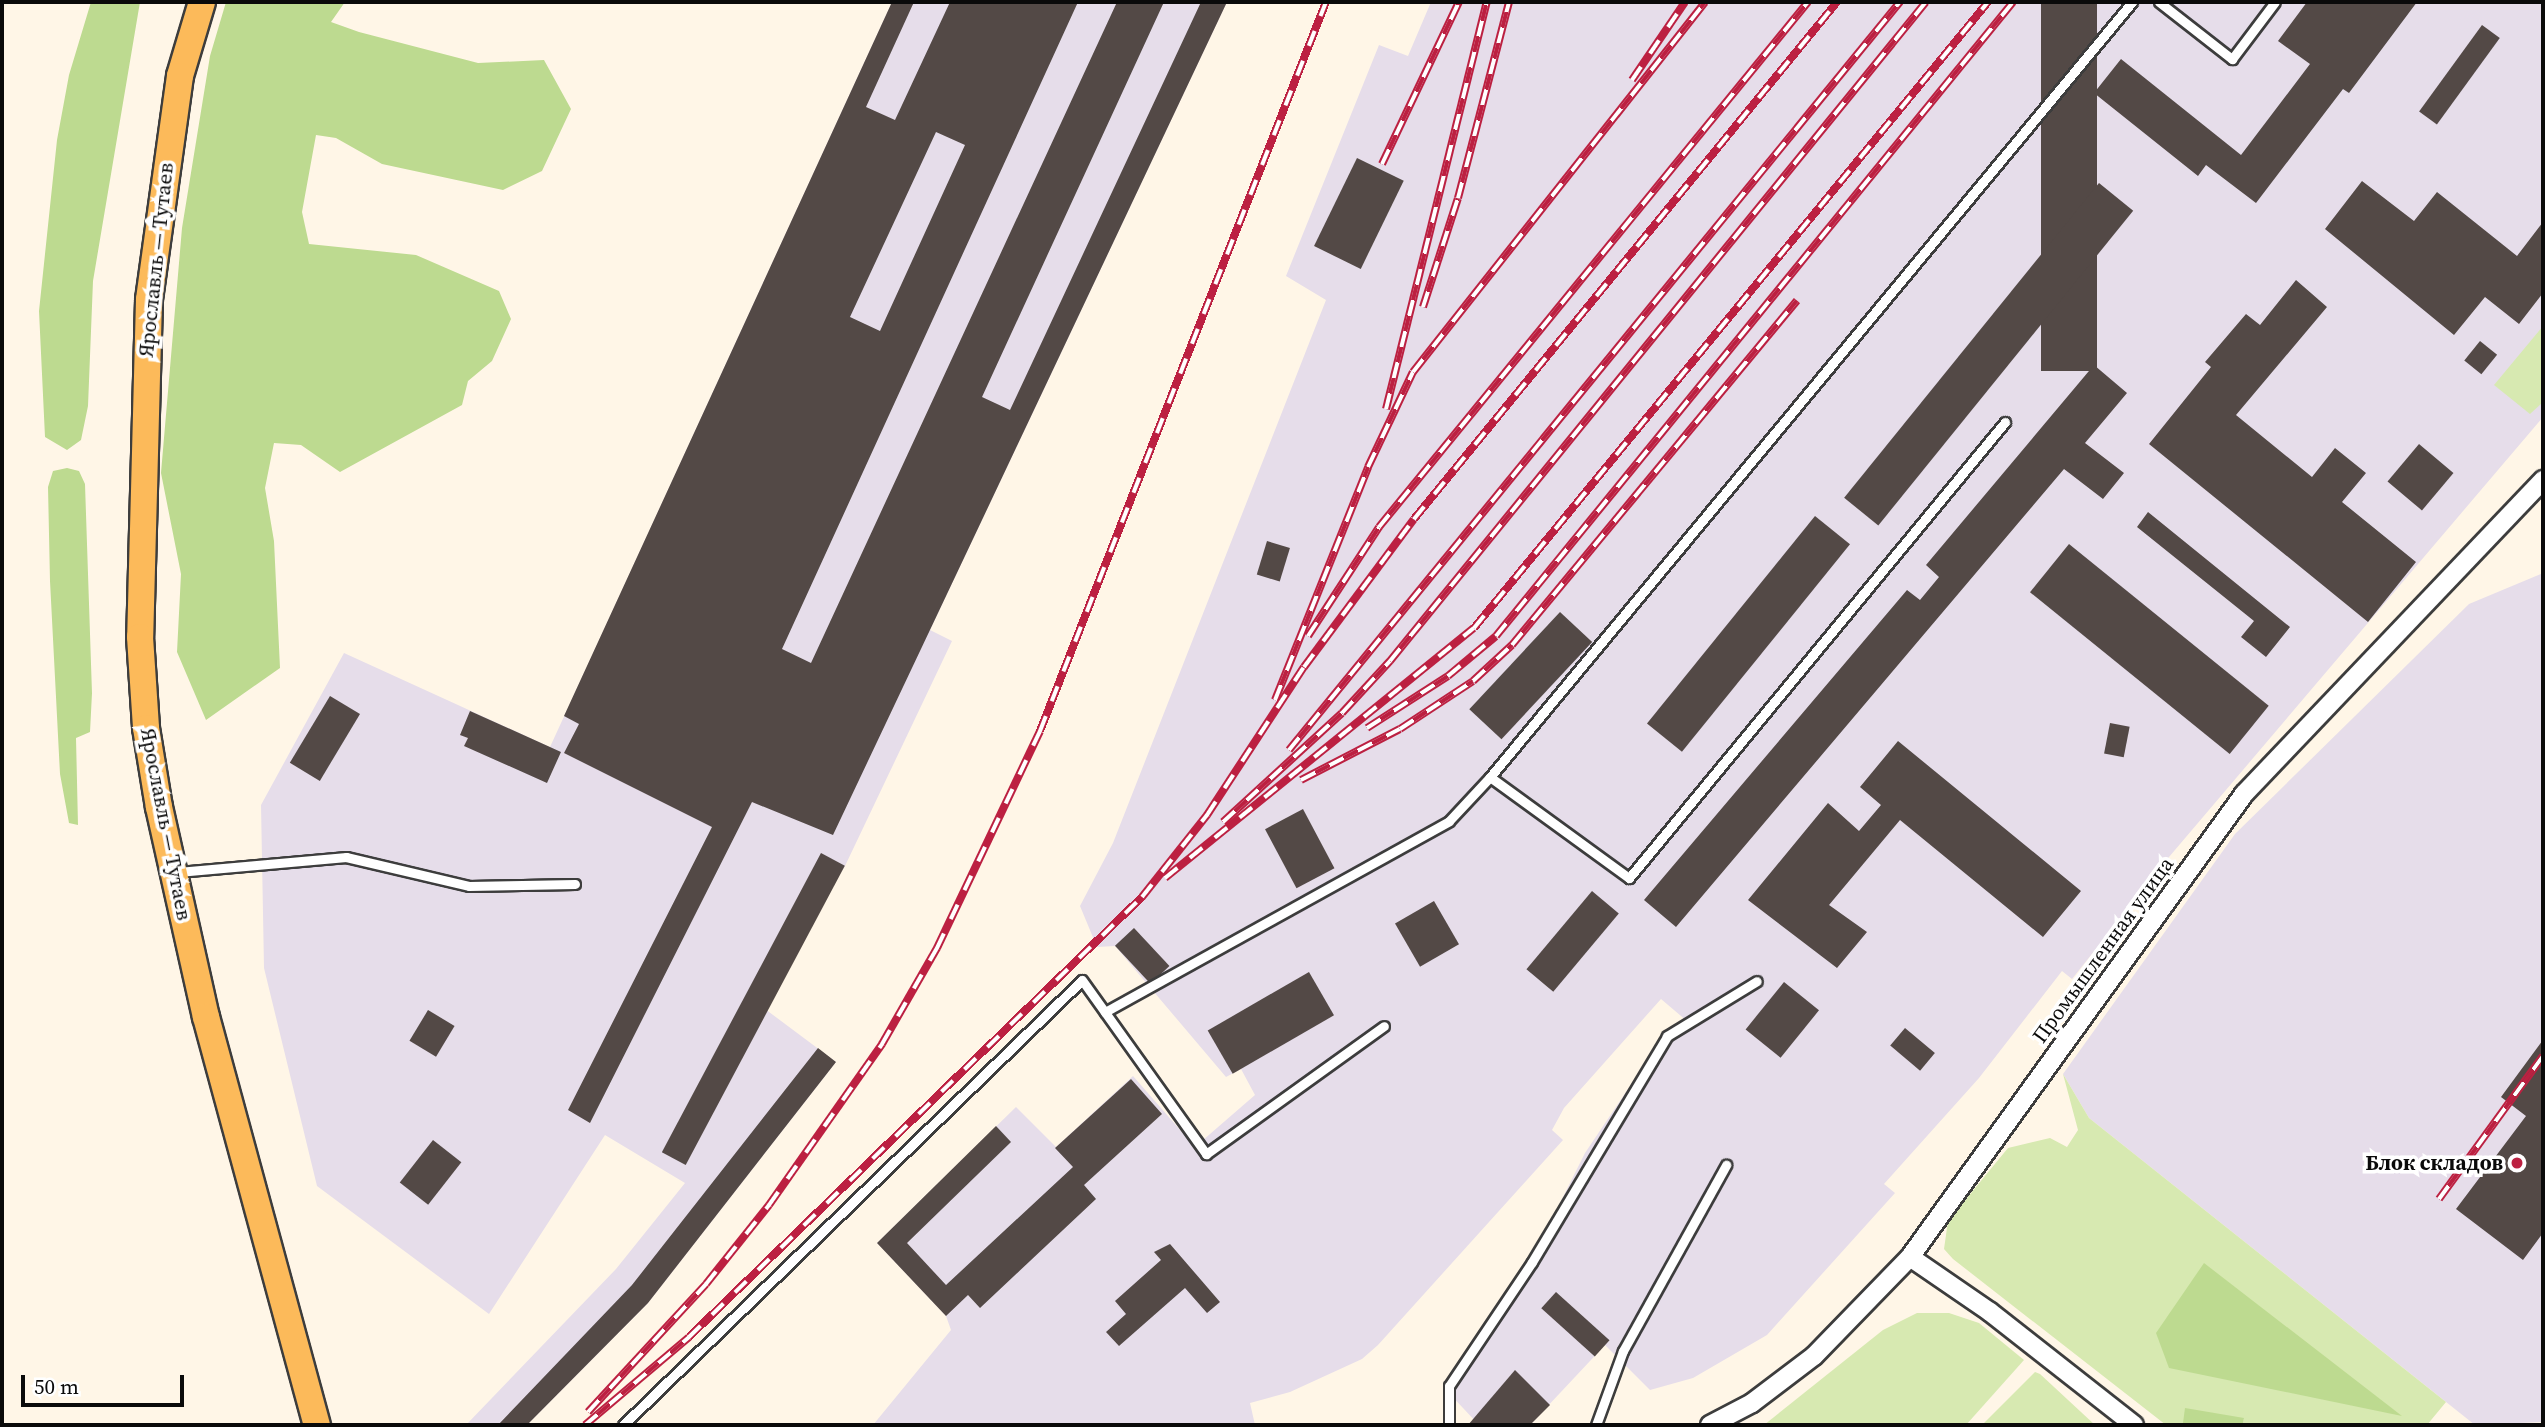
<!DOCTYPE html>
<html>
<head>
<meta charset="utf-8">
<style>
  body { margin:0 }
  #map { position:relative; width:2545px; height:1427px; overflow:hidden; background:#fff6e7; font-family:"Source Serif 4",serif }
  div>[style] { position:absolute }
  .industrial>* { inset:0; background:#e6ddea }
  .green>* { inset:0; background:#d7e9b1 }
  .forest>* { inset:0; background:#bdda90 }
  .building>* { inset:0; background:#534946; transform-origin:0 0 }
  .roads { filter:drop-shadow(2px 0 #3d3d3d) drop-shadow(-2px 0 #3d3d3d) drop-shadow(0 2px #3d3d3d) drop-shadow(0 -2px #3d3d3d) }
  .lane>* { height:9px; margin:-4.5px; padding:0 4.5px; transform-origin:4.5px; border-radius:4.5px; background:#fff }
  .street>* { height:18px; margin:-9px; padding:0 9px; transform-origin:9px; border-radius:9px; background:#fff }
  .primary>* { height:26px; margin:-13px; padding:0 13px; transform-origin:13px; border-radius:13px; background:#fcba5a }
  .rail>* { height:8px; margin-top:-4px; transform-origin:0; background:repeating-linear-gradient(90deg,#fff 0 16px,#bc2041 0 32px); box-sizing:border-box; border-block:2px solid #bc2041 }
  .dots>* { width:19px; height:19px; translate:-50% -50%; box-sizing:border-box; border:4px solid #fff; border-radius:50% }
  span { translate:-50% -50%; white-space:nowrap; text-align:center; line-height:1.15; -webkit-text-stroke:7px #fff; paint-order:stroke }
  .street-label { font-size:21px; color:#0a0a0a }
  .poi-label { font-size:21px; color:#0a0a0a; font-weight:700 }
  .right { translate:-100% -50%; text-align:right }
  .frame { position:absolute; inset:0; border:4px solid #0a0a0a; pointer-events:none }
  .scale { position:absolute; left:21px; top:1375px; width:163px; height:32px; box-sizing:border-box; border:4px solid #0a0a0a; border-top:0; padding-left:9px; font-size:21px; line-height:24px; white-space:nowrap; color:#0a0a0a; -webkit-text-stroke:5px #fff; paint-order:stroke }
</style>
</head>
<body>
<div id="map">
  <div class="industrial">
    <div style="clip-path:polygon(892px 2px,1227px 2px,930px 630px,952px 641px,845px 866px,757px 1003px,836px 1062px,648px 1303px,527px 1425px,466px 1425px,616px 1269px,685px 1183px,605px 1135px,489px 1314px,317px 1186px,264px 968px,261px 805px,344px 653px,550px 747px)"></div>
    <div style="clip-path:polygon(1431px 2px,2543px 2px,2543px 417px,2169px 857px,2072px 979px,2062px 971px,1979px 1078px,1884px 1184px,1895px 1193px,1767px 1335px,1693px 1378px,1650px 1390px,1605px 1345px,1530px 1425px,1479px 1425px,1447px 1391px,1528px 1267px,1585px 1153px,1628px 1089px,1676px 1033px,1694px 1027px,1661px 999px,1564px 1108px,1552px 1130px,1563px 1140px,1378px 1345px,1362px 1359px,1290px 1392px,1250px 1403px,1255px 1425px,873px 1425px,951px 1330px,946px 1316px,877px 1243px,1016px 1107px,1056px 1147px,1133px 1076px,1195px 1147px,1255px 1095px,1241px 1069px,1226px 1077px,1115px 946px,1097px 947px,1080px 906px,1113px 843px,1326px 300px,1286px 276px,1379px 45px,1408px 56px)"></div>
    <div style="clip-path:polygon(2543px 573px,2543px 1422px,2475px 1425px,2089px 1118px,2063px 1074px,2235px 834px,2469px 604px)"></div>
  </div>
  <div class="green">
    <div style="clip-path:polygon(2543px 326px,2543px 402px,2530px 414px,2494px 385px)"></div>
    <div style="clip-path:polygon(2063px 1074px,2089px 1118px,2446px 1402px,2427px 1425px,2243px 1425px,2244px 1418px,2166px 1425px,1953px 1259px,1944px 1249px,1948px 1221px,2008px 1148px,2050px 1138px,2067px 1147px,2078px 1130px)"></div>
    <div style="clip-path:polygon(1917px 1313px,1949px 1313px,1979px 1323px,2024px 1360px,1966px 1425px,1764px 1425px,1883px 1330px)"></div>
    <div style="clip-path:polygon(2035px 1372px,2040px 1374px,2095px 1425px,1982px 1425px)"></div>
  </div>
  <div class="forest">
    <div style="clip-path:polygon(91px 2px,140px 2px,93px 281px,88px 406px,81px 440px,67px 450px,45px 437px,39px 311px,57px 140px,69px 75px)"></div>
    <div style="clip-path:polygon(226px 2px,345px 2px,331px 22px,359px 32px,478px 63px,544px 60px,571px 109px,542px 171px,503px 190px,382px 164px,336px 138px,316px 135px,302px 212px,309px 244px,416px 255px,499px 291px,511px 319px,492px 361px,468px 381px,462px 405px,340px 472px,301px 445px,274px 443px,265px 488px,274px 541px,280px 668px,206px 720px,177px 652px,181px 574px,161px 473px,182px 228px,210px 56px)"></div>
    <div style="clip-path:polygon(67px 468px,79px 471px,85px 484px,92px 693px,90px 732px,76px 738px,78px 825px,69px 823px,60px 774px,50px 581px,48px 487px,53px 471px)"></div>
    <div style="clip-path:polygon(2204px 1263px,2402px 1416px,2169px 1368px,2156px 1333px)"></div>
    <div style="clip-path:polygon(2185px 1408px,2244px 1418px,2243px 1425px,2183px 1423px)"></div>
  </div>
  <div class="building">
    <div style="clip-path:polygon(evenodd,892px 2px,914px 2px,866px 107px,895px 120px,950px 2px,1078px 2px,782px 649px,811px 663px,1117px 2px,1164px 2px,982px 397px,1010px 410px,1201px 2px,1227px 2px,833px 835px,752px 802px,590px 1123px,568px 1110px,712px 827px,564px 753px,579px 724px,564px 716px,892px 2px,936px 132px,965px 145px,880px 331px,850px 317px,936px 132px)"></div>
    <div style="left:2041px;top:2px;width:56px;height:369px"></div>
    <div style="clip-path:polygon(2307px 2px,2417px 2px,2349px 93px,2343px 89px,2256px 203px,2206px 165px,2198px 176px,2094px 93px,2121px 59px,2241px 155px,2310px 64px,2278px 41px)"></div>
    <div style="left:2482px;top:25px;width:22px;height:107px;rotate:36deg"></div>
    <div style="left:1357px;top:158px;width:52px;height:98px;rotate:26deg"></div>
    <div style="clip-path:polygon(2362px 181px,2414px 221px,2437px 192px,2517px 256px,2543px 222px,2543px 293px,2519px 324px,2485px 297px,2454px 335px,2325px 229px)"></div>
    <div style="left:2099px;top:183px;width:44px;height:405px;rotate:39deg"></div>
    <div style="clip-path:polygon(2296px 280px,2327px 307px,2236px 415px,2312px 477px,2335px 448px,2366px 473px,2342px 502px,2416px 562px,2368px 622px,2149px 444px,2211px 367px,2205px 362px,2246px 314px,2260px 325px)"></div>
    <div style="left:2480px;top:341px;width:22px;height:25px;rotate:39deg"></div>
    <div style="clip-path:polygon(2094px 365px,2127px 393px,2085px 443px,2124px 473px,2103px 499px,2064px 469px,1676px 927px,1644px 900px,1907px 590px,1920px 600px,1939px 577px,1926px 565px)"></div>
    <div style="left:2419px;top:444px;width:45px;height:49px;rotate:40deg"></div>
    <div style="clip-path:polygon(2148px 512px,2290px 627px,2266px 657px,2241px 637px,2254px 621px,2137px 527px)"></div>
    <div style="left:1815px;top:516px;width:45px;height:267px;rotate:39deg"></div>
    <div style="left:1267px;top:541px;width:24px;height:35px;rotate:17deg"></div>
    <div style="left:2069px;top:544px;width:257px;height:62px;rotate:39deg"></div>
    <div style="left:1560px;top:612px;width:44px;height:133px;rotate:43deg"></div>
    <div style="left:330px;top:696px;width:35px;height:78px;rotate:31deg"></div>
    <div style="clip-path:polygon(470px 711px,561px 752px,547px 783px,464px 746px,468px 738px,460px 735px)"></div>
    <div style="left:2110px;top:723px;width:20px;height:31px;rotate:11deg"></div>
    <div style="clip-path:polygon(1898px 741px,2081px 891px,2043px 937px,1900px 820px,1829px 905px,1867px 932px,1837px 968px,1748px 900px,1828px 803px,1859px 831px,1881px 805px,1860px 787px)"></div>
    <div style="left:1303px;top:809px;width:67px;height:43px;rotate:62deg"></div>
    <div style="left:821px;top:853px;width:27px;height:339px;rotate:28deg"></div>
    <div style="left:1592px;top:891px;width:35px;height:102px;rotate:40deg"></div>
    <div style="left:1434px;top:901px;width:50px;height:45px;rotate:60deg"></div>
    <div style="left:1134px;top:928px;width:52px;height:26px;rotate:47deg"></div>
    <div style="left:1309px;top:972px;width:50px;height:117px;rotate:60deg"></div>
    <div style="left:1784px;top:982px;width:45px;height:61px;rotate:39deg"></div>
    <div style="left:428px;top:1010px;width:31px;height:36px;rotate:31deg"></div>
    <div style="left:1905px;top:1028px;width:39px;height:23px;rotate:40deg"></div>
    <div style="clip-path:polygon(2543px 1040px,2543px 1233px,2523px 1260px,2456px 1209px,2526px 1116px,2501px 1097px)"></div>
    <div style="clip-path:polygon(818px 1048px,836px 1062px,648px 1303px,527px 1425px,498px 1425px,632px 1285px)"></div>
    <div style="clip-path:polygon(1131px 1079px,1162px 1114px,1084px 1185px,1096px 1199px,980px 1308px,968px 1295px,946px 1316px,877px 1243px,996px 1126px,1011px 1142px,907px 1243px,946px 1285px,1073px 1167px,1055px 1148px)"></div>
    <div style="left:433px;top:1140px;width:36px;height:54px;rotate:38deg"></div>
    <div style="clip-path:polygon(1170px 1244px,1220px 1302px,1207px 1313px,1185px 1288px,1119px 1346px,1106px 1332px,1126px 1314px,1115px 1301px,1161px 1260px,1154px 1252px)"></div>
    <div style="left:1556px;top:1292px;width:72px;height:22px;rotate:42deg"></div>
    <div style="clip-path:polygon(1515px 1370px,1550px 1405px,1530px 1425px,1468px 1425px)"></div>
  </div>
  <div class="roads">
    <div class="lane">
      <div style="left:2159px;top:2px;width:93px;rotate:38deg"></div>
      <div style="left:2232px;top:59px;width:71px;rotate:-53deg"></div>
      <div style="left:1490px;top:777px;width:1006px;rotate:-50.36deg"></div>
      <div style="left:178px;top:872px;width:169px;rotate:-5.1deg"></div>
      <div style="left:346px;top:857px;width:126px;rotate:13.3deg"></div>
      <div style="left:469px;top:886px;width:106px;rotate:-1.1deg"></div>
      <div style="left:1105px;top:1012px;width:393px;rotate:-29deg"></div>
      <div style="left:1449px;top:821px;width:60px;rotate:-47deg"></div>
      <div style="left:1490px;top:777px;width:172px;rotate:36deg"></div>
      <div style="left:1629px;top:878px;width:591px;rotate:-50.49deg"></div>
      <div style="left:623px;top:1425px;width:639px;rotate:-44.11deg"></div>
      <div style="left:1082px;top:980px;width:214px;rotate:54.5deg"></div>
      <div style="left:1206px;top:1154px;width:219px;rotate:-35.7deg"></div>
      <div style="left:1449px;top:1425px;width:39px;rotate:-90deg"></div>
      <div style="left:1449px;top:1386px;width:149px;rotate:-56.2deg"></div>
      <div style="left:1532px;top:1262px;width:263px;rotate:-59.1deg"></div>
      <div style="left:1667px;top:1036px;width:105px;rotate:-31.4deg"></div>
      <div style="left:1596px;top:1425px;width:79px;rotate:-70deg"></div>
      <div style="left:1623px;top:1351px;width:213px;rotate:-61deg"></div>
    </div>
    <div class="street">
      <div style="left:1910px;top:1257px;width:97px;rotate:34.5deg"></div>
      <div style="left:1990px;top:1312px;width:183px;rotate:38.1deg"></div>
      <div style="left:1710px;top:1425px;width:47px;rotate:-27.6deg"></div>
      <div style="left:1752px;top:1403px;width:78px;rotate:-37.2deg"></div>
      <div style="left:1814px;top:1356px;width:138px;rotate:-45.9deg"></div>
      <div style="left:1910px;top:1257px;width:571px;rotate:-54.19deg"></div>
      <div style="left:2244px;top:794px;width:434px;rotate:-46.4deg"></div>
    </div>
    <div class="primary">
      <div style="left:202px;top:2px;width:77px;rotate:106.6deg"></div>
      <div style="left:180px;top:76px;width:226px;rotate:97.9deg"></div>
      <div style="left:149px;top:300px;width:337px;rotate:91.5deg"></div>
      <div style="left:140px;top:637px;width:91px;rotate:86.2deg"></div>
      <div style="left:146px;top:728px;width:80px;rotate:80.7deg"></div>
      <div style="left:159px;top:807px;width:215px;rotate:77.4deg"></div>
      <div style="left:206px;top:1017px;width:423px;rotate:74.8deg"></div>
    </div>
  </div>
  <div class="rail">
    <div style="left:1632px;top:80px;width:94px;rotate:-55.8deg"></div>
    <div style="left:1382px;top:164px;width:179px;rotate:-64.6deg"></div>
    <div style="left:1423px;top:307px;width:114px;rotate:-72.2deg"></div>
    <div style="left:1458px;top:198px;width:203px;rotate:-75.4deg"></div>
    <div style="left:1386px;top:409px;width:419px;rotate:-76.1deg"></div>
    <div style="left:1308px;top:636px;width:130px;rotate:-56.9deg"></div>
    <div style="left:1379px;top:527px;width:678px;rotate:-50.75deg"></div>
    <div style="left:1275px;top:700px;width:251px;rotate:-68.2deg"></div>
    <div style="left:1368px;top:467px;width:105px;rotate:-64.7deg"></div>
    <div style="left:1413px;top:372px;width:471px;rotate:-51.7deg"></div>
    <div style="left:1367px;top:728px;width:96px;rotate:-32.7deg"></div>
    <div style="left:1448px;top:676px;width:62px;rotate:-39.8deg"></div>
    <div style="left:1496px;top:636px;width:818px;rotate:-50.8deg"></div>
    <div style="left:1289px;top:750px;width:966px;rotate:-50.76deg"></div>
    <div style="left:1301px;top:780px;width:111px;rotate:-27.3deg"></div>
    <div style="left:1400px;top:729px;width:87px;rotate:-33.3deg"></div>
    <div style="left:1473px;top:681px;width:53px;rotate:-42.7deg"></div>
    <div style="left:1512px;top:645px;width:447px;rotate:-50.4deg"></div>
    <div style="left:1223px;top:822px;width:161px;rotate:-42.5deg"></div>
    <div style="left:1342px;top:713px;width:71px;rotate:-47.3deg"></div>
    <div style="left:1390px;top:661px;width:849px;rotate:-50.88deg"></div>
    <div style="left:1165px;top:878px;width:397px;rotate:-39deg"></div>
    <div style="left:1474px;top:628px;width:810px;rotate:-50.61deg"></div>
    <div style="left:2439px;top:1199px;width:177px;rotate:-54deg"></div>
    <div style="left:588px;top:1412px;width:174px;rotate:-47.3deg"></div>
    <div style="left:706px;top:1284px;width:101px;rotate:-51.4deg"></div>
    <div style="left:769px;top:1205px;width:197px;rotate:-54.9deg"></div>
    <div style="left:882px;top:1044px;width:111px;rotate:-60.2deg"></div>
    <div style="left:937px;top:948px;width:240px;rotate:-64.6deg"></div>
    <div style="left:1040px;top:731px;width:783px;rotate:-68.58deg"></div>
    <div style="left:585px;top:1425px;width:136px;rotate:-40.2deg"></div>
    <div style="left:689px;top:1337px;width:632px;rotate:-44.17deg"></div>
    <div style="left:1142px;top:897px;width:105px;rotate:-51.6deg"></div>
    <div style="left:1207px;top:815px;width:177px;rotate:-56.8deg"></div>
    <div style="left:1304px;top:667px;width:184px;rotate:-53.4deg"></div>
    <div style="left:1414px;top:519px;width:668px;rotate:-50.71deg"></div>
  </div>
  <div class="dots">
    <div style="left:2517px;top:1163px;background:#bc2041"></div>
  </div>
  <div class="street-label">
    <span style="left:156px;top:260px;rotate:-84deg">Ярославль — Тутаев</span>
    <span style="left:166px;top:824px;rotate:79deg">Ярославль — Тутаев</span>
    <span style="left:2103px;top:950px;rotate:-54deg">Промышленная улица</span>
  </div>
  <div class="poi-label">
    <span class="right" style="left:2503px;top:1163px">Блок складов</span>
  </div>
  <div class="frame"></div>
  <div class="scale">50 m</div>
</div>
</body>
</html>
